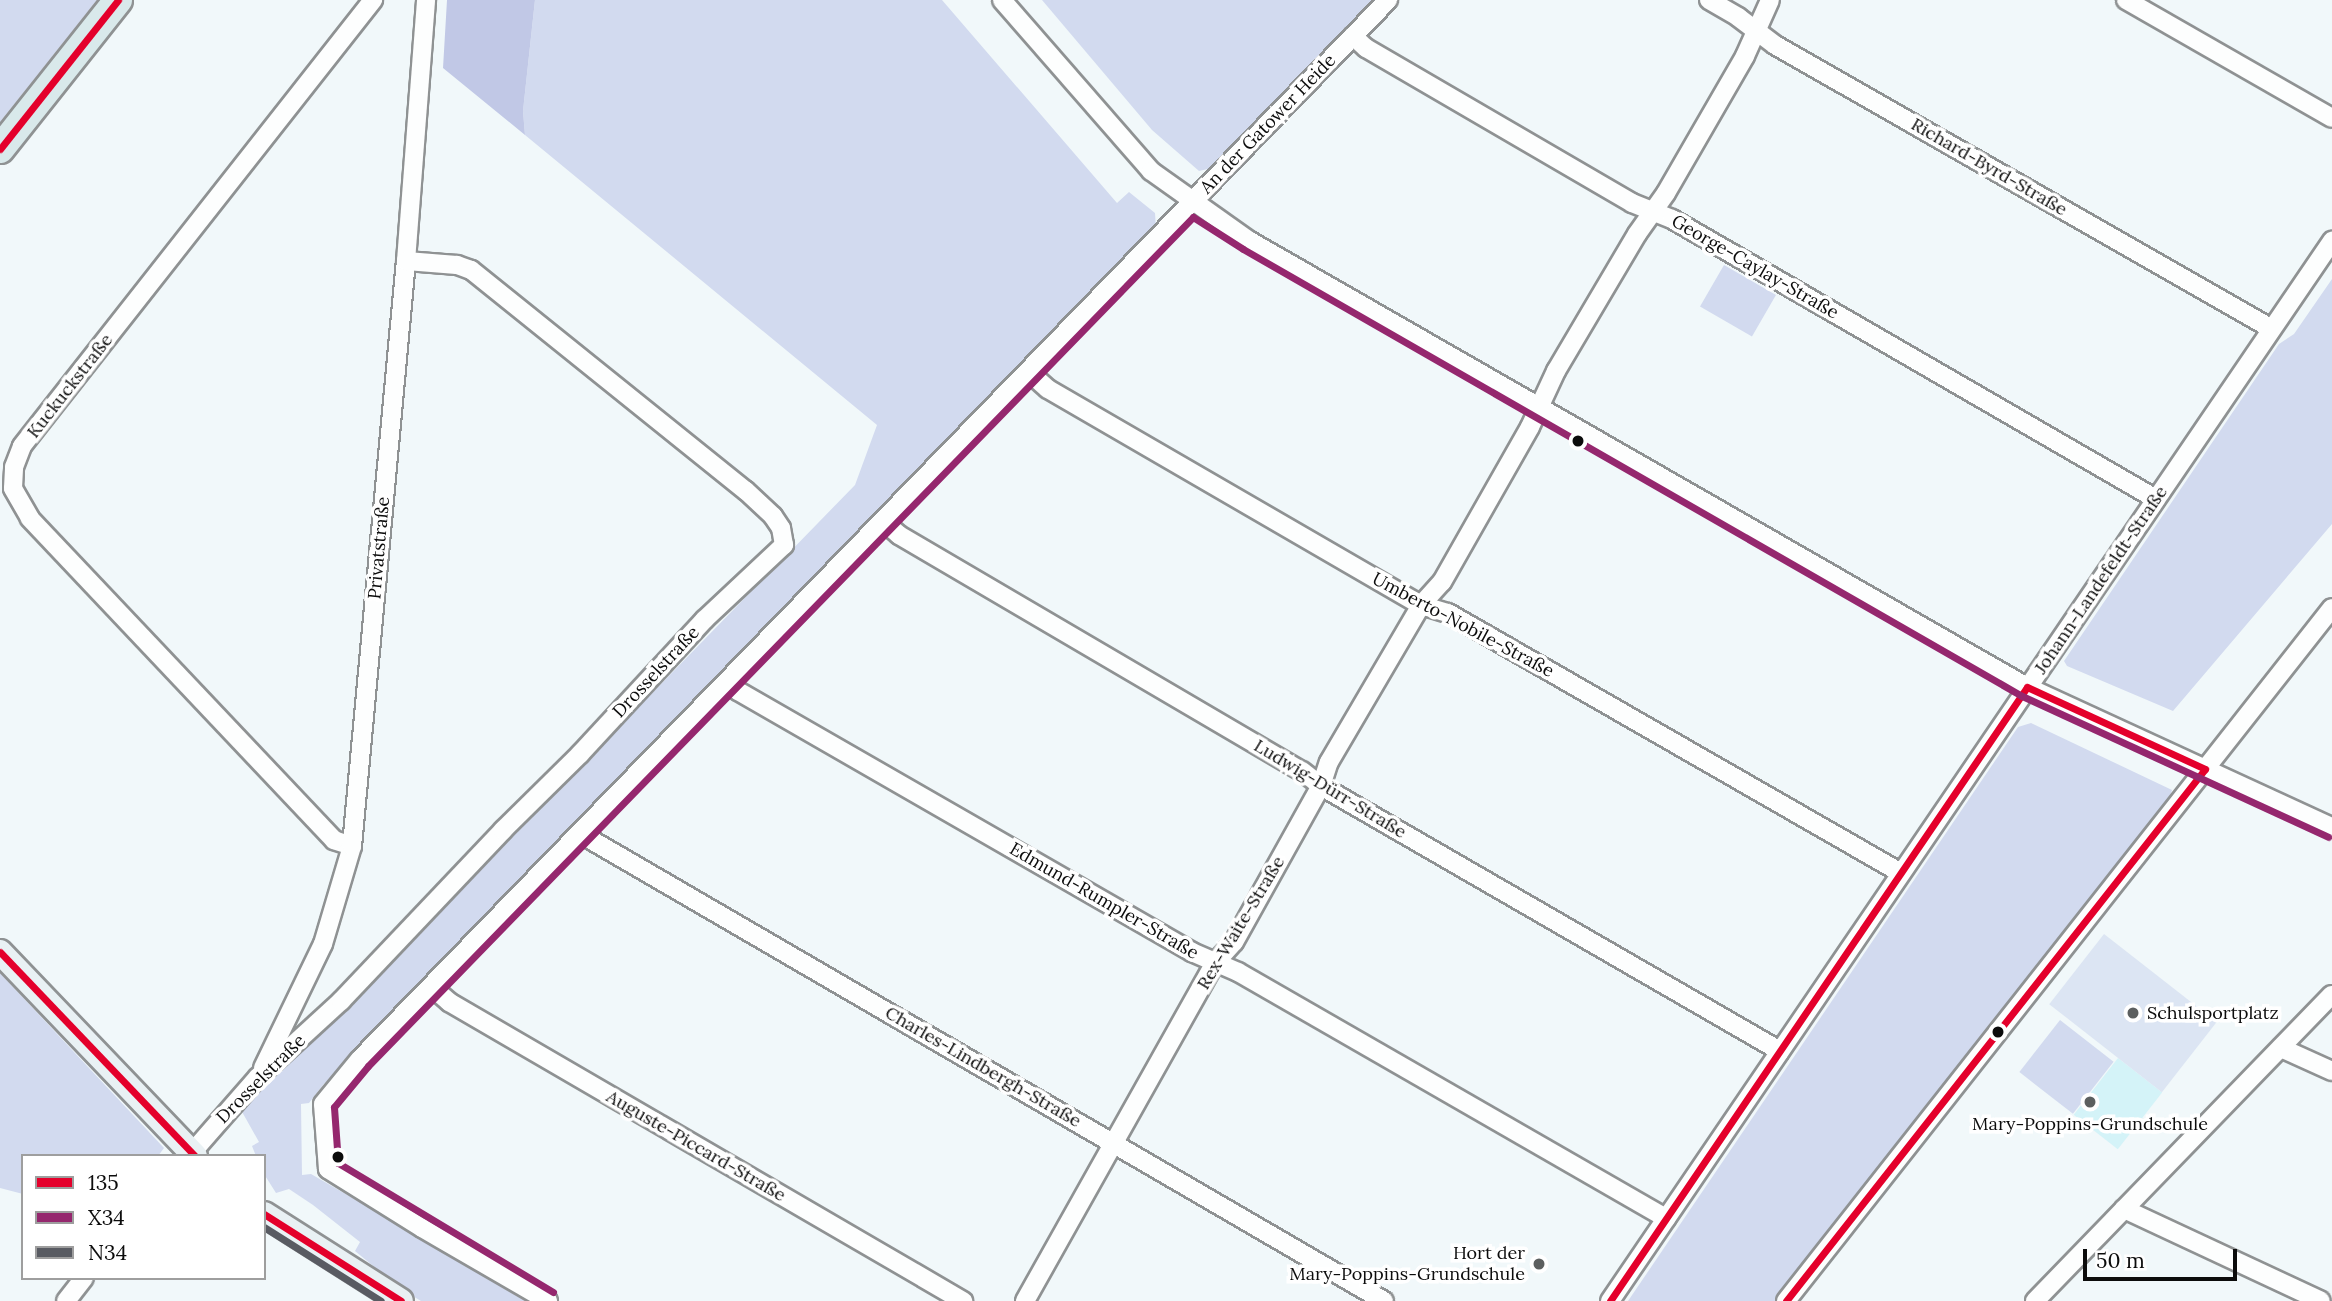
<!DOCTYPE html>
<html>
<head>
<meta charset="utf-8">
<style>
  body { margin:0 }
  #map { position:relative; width:2332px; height:1301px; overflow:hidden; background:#f1f8fa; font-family:Lora,serif }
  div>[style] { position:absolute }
  .green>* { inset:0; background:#d2daef; transform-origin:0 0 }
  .forest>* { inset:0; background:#c1c8e6 }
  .sand>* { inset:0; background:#d4f3f8; transform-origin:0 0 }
  .pitch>* { inset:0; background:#dce5f3; transform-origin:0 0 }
  .roads { filter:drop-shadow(2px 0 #8f9293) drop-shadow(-2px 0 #8f9293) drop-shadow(0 2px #8f9293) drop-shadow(0 -2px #8f9293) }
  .street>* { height:18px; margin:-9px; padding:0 9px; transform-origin:9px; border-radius:9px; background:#fdfefe }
  .secondary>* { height:24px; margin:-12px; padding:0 12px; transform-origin:12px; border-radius:12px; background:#e9f1f4 }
  .primary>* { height:28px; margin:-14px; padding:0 14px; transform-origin:14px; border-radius:14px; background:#d9e9eb }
  .bus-1>* { height:7px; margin:-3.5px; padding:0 3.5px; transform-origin:3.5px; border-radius:3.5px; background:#e4002b }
  .bus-2>* { height:7px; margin:-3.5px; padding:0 3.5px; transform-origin:3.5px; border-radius:3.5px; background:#95276e }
  .bus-3>* { height:7px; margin:-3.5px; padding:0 3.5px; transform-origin:3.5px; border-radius:3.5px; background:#595b62 }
  .dots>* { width:19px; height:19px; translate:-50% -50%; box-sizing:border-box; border:4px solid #fff; border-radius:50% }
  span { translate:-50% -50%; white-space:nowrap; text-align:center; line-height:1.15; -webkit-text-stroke:7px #fff; paint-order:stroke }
  .street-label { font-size:18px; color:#0c0c0c }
  .poi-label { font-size:18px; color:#0c0c0c }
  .left { translate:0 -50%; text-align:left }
  .right { translate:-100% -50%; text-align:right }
  .legend { position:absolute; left:21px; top:1154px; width:245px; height:126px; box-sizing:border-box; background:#fff; border:2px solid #9e9e9e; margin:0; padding:9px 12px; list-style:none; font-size:21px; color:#0c0c0c }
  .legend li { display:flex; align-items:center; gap:14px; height:35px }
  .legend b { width:35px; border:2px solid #9e9e9e }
  .scale { position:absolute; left:2083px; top:1249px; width:154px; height:32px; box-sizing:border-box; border:4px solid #0c0c0c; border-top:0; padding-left:9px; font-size:21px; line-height:24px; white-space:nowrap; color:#0c0c0c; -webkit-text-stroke:5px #fff; paint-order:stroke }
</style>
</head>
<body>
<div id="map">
  <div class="green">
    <div style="clip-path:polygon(0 0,97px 0,0 122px)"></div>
    <div style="clip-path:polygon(535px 0,942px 0,1117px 203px,1129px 192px,1155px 213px,1156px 229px,323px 1085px,309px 1103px,301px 1104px,302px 1175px,311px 1174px,531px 1301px,421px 1301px,401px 1289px,355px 1251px,360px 1242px,313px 1205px,289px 1189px,276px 1193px,264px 1174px,264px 1156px,256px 1156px,252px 1146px,259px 1142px,241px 1110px,317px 1037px,855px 485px,877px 425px,525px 135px,523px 111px)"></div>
    <div style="clip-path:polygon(1042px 0,1375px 0,1212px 168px,1199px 171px,1152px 130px)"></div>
    <div style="left:1724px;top:265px;width:60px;height:48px;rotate:30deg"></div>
    <div style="clip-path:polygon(2332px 279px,2332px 524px,2173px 711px,2067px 666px,2064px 661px,2279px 344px,2294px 334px)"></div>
    <div style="clip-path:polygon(2031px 723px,2172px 790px,2169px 800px,1776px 1301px,1628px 1301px,2018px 727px)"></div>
    <div style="clip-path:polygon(0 973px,164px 1148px,158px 1156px,23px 1156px,23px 1194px,0 1188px)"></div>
    <div style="left:2060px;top:1020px;width:68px;height:66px;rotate:38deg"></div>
  </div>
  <div class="forest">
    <div style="clip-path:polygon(447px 0,535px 0,523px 111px,525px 135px,443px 68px)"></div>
  </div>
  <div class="sand">
    <div style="left:2118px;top:1058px;width:56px;height:72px;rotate:38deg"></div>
  </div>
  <div class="pitch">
    <div style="left:2104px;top:934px;width:143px;height:89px;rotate:38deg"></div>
  </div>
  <div class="roads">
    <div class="street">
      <div style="left:1002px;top:0;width:227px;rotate:48.9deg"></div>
      <div style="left:1151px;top:171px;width:119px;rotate:35.4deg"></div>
      <div style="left:1248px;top:240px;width:898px;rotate:29.85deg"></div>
      <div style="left:2027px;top:687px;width:336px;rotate:24.7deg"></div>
      <div style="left:1709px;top:0;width:34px;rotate:30deg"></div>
      <div style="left:1738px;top:17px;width:46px;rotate:37.1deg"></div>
      <div style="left:1775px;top:45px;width:572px;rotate:29.74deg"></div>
      <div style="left:2126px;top:0;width:237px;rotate:29.8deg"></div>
      <div style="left:1353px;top:36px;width:18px;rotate:43deg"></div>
      <div style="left:1366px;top:48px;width:308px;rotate:30.2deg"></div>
      <div style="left:1632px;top:203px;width:43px;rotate:21.8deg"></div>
      <div style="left:1672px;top:219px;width:559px;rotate:30.05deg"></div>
      <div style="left:1029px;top:372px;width:25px;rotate:42deg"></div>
      <div style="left:1048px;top:389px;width:431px;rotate:30.1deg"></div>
      <div style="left:1421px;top:605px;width:28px;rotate:17deg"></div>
      <div style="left:1448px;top:613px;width:522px;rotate:29.85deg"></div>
      <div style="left:883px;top:521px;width:21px;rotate:41deg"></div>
      <div style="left:899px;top:535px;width:467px;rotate:30.4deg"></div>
      <div style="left:1302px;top:771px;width:24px;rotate:38deg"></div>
      <div style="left:1321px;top:786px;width:530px;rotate:30deg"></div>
      <div style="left:728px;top:682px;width:13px;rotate:42deg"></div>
      <div style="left:738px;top:691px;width:524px;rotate:29.89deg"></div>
      <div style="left:1192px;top:952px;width:50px;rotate:23.5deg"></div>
      <div style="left:1238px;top:972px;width:494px;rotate:29.9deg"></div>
      <div style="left:583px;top:831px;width:14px;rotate:45deg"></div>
      <div style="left:593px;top:841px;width:915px;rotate:30.18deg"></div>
      <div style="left:352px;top:846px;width:19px;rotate:-162deg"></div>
      <div style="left:334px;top:840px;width:443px;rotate:-133.4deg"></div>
      <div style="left:30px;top:518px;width:34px;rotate:-120deg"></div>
      <div style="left:13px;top:488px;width:21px;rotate:-87deg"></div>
      <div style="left:14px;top:467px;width:22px;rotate:-69deg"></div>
      <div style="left:22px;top:446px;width:568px;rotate:-51.8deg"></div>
      <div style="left:432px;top:987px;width:23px;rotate:41deg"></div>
      <div style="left:449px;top:1002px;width:595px;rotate:30.19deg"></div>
      <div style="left:2281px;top:1048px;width:56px;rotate:24.3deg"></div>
      <div style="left:263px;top:1068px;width:138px;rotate:-64.2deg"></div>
      <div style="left:323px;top:944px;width:102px;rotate:-73.5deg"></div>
      <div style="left:352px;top:846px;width:587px;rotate:-84.73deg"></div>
      <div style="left:406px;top:261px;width:262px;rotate:-85.6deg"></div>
      <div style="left:189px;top:1156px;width:105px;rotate:-48.9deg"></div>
      <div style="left:258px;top:1077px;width:113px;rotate:-42.5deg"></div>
      <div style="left:341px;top:1001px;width:236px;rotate:-46.5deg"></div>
      <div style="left:503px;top:830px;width:108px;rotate:-44.6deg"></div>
      <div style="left:580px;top:754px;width:183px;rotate:-47.2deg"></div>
      <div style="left:704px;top:620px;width:110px;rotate:-43.2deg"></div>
      <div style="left:784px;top:545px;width:17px;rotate:-100deg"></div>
      <div style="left:781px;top:528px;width:14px;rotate:-124deg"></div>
      <div style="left:773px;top:516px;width:37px;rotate:-137deg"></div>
      <div style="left:746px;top:491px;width:353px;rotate:-141.2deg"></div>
      <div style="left:471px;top:270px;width:15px;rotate:-160deg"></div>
      <div style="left:457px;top:265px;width:51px;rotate:-175.5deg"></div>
      <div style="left:2124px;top:1209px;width:217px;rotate:25deg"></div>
      <div style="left:66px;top:1301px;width:29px;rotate:-52deg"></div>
      <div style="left:548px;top:1301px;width:146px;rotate:-149.9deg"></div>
      <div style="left:422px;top:1228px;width:111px;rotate:-147.9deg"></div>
      <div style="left:328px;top:1169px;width:65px;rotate:-94.4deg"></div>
      <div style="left:323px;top:1104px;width:58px;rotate:-50.6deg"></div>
      <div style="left:360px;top:1059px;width:1476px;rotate:-45.85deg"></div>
      <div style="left:1025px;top:1301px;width:388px;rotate:-60.7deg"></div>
      <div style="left:1215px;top:963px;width:28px;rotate:-48deg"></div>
      <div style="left:1234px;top:942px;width:179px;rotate:-60.9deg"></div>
      <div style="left:1321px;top:786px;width:25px;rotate:-72deg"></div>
      <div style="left:1329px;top:762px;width:182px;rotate:-59.6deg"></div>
      <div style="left:1421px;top:605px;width:31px;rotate:-48deg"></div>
      <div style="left:1442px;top:582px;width:178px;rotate:-60.4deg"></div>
      <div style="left:1530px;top:427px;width:62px;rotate:-65.1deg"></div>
      <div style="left:1556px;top:371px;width:159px;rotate:-59.4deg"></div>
      <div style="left:1637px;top:234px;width:50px;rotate:-54.7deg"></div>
      <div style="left:1666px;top:193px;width:158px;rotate:-60deg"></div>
      <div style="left:1745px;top:56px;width:61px;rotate:-65.9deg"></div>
      <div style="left:1610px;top:1301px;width:1283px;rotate:-55.74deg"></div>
      <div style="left:1786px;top:1301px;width:882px;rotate:-51.77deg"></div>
      <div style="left:2035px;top:1301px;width:426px;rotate:-45.9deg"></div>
    </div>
    <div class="secondary">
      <div style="left:0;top:952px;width:282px;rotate:46.3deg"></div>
      <div style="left:264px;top:1214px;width:162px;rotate:32.4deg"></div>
    </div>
    <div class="primary">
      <div style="left:0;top:149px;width:190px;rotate:-51.6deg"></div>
    </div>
  </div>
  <div class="bus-1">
    <div style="left:0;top:149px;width:190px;rotate:-51.6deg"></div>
    <div style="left:2027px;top:687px;width:196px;rotate:24.7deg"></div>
    <div style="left:0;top:952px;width:282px;rotate:46.3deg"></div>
    <div style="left:264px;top:1214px;width:162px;rotate:32.4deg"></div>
    <div style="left:1610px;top:1301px;width:742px;rotate:-55.82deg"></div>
    <div style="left:1786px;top:1301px;width:677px;rotate:-51.78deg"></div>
  </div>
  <div class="bus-2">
    <div style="left:553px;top:1292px;width:251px;rotate:-149deg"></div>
    <div style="left:338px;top:1163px;width:56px;rotate:-94.1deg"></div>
    <div style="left:334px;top:1107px;width:53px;rotate:-50.3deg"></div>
    <div style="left:368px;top:1066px;width:1184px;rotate:-45.82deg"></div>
    <div style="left:1193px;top:217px;width:59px;rotate:32.6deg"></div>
    <div style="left:1243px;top:249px;width:898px;rotate:29.85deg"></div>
    <div style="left:2022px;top:696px;width:337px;rotate:24.7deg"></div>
  </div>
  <div class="bus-3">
    <div style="left:264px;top:1227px;width:138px;rotate:32.3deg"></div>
  </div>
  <div class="dots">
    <div style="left:1578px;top:441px;background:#0c0c0c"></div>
    <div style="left:2133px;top:1013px;background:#5c5f5f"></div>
    <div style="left:1998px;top:1032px;background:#0c0c0c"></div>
    <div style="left:2090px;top:1102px;background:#5c5f5f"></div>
    <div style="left:338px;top:1157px;background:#0c0c0c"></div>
    <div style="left:1539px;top:1264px;background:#5c5f5f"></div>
  </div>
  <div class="street-label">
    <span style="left:1268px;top:124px;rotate:-46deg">An der Gatower Heide</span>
    <span style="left:1989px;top:167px;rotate:30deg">Richard-Byrd-Straße</span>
    <span style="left:1755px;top:267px;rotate:30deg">George-Caylay-Straße</span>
    <span style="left:70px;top:386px;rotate:-52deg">Kuckuckstraße</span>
    <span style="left:379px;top:548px;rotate:-85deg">Privatstraße</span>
    <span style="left:2101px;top:580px;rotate:-56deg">Johann-Landefeldt-Straße</span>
    <span style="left:1463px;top:625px;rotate:28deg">Umberto-Nobile-Straße</span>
    <span style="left:656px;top:672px;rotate:-47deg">Drosselstraße</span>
    <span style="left:1330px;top:789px;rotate:31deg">Ludwig-Dürr-Straße</span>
    <span style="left:1104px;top:901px;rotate:30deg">Edmund-Rumpler-Straße</span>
    <span style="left:1241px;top:923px;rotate:-59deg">Rex-Waite-Straße</span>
    <span style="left:983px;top:1067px;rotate:30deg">Charles-Lindbergh-Straße</span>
    <span style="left:261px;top:1079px;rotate:-45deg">Drosselstraße</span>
    <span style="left:696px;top:1146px;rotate:30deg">Auguste-Piccard-Straße</span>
  </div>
  <div class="poi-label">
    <span class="left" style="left:2147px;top:1013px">Schulsportplatz</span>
    <span style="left:2090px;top:1124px">Mary-Poppins-Grundschule</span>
    <span class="right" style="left:1525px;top:1264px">Hort der<br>Mary-Poppins-Grundschule</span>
  </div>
  <ul class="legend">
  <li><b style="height:9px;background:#e4002b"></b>135</li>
  <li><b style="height:9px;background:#95276e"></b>X34</li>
  <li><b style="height:9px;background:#595b62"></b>N34</li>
  </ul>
  <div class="scale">50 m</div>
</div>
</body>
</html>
